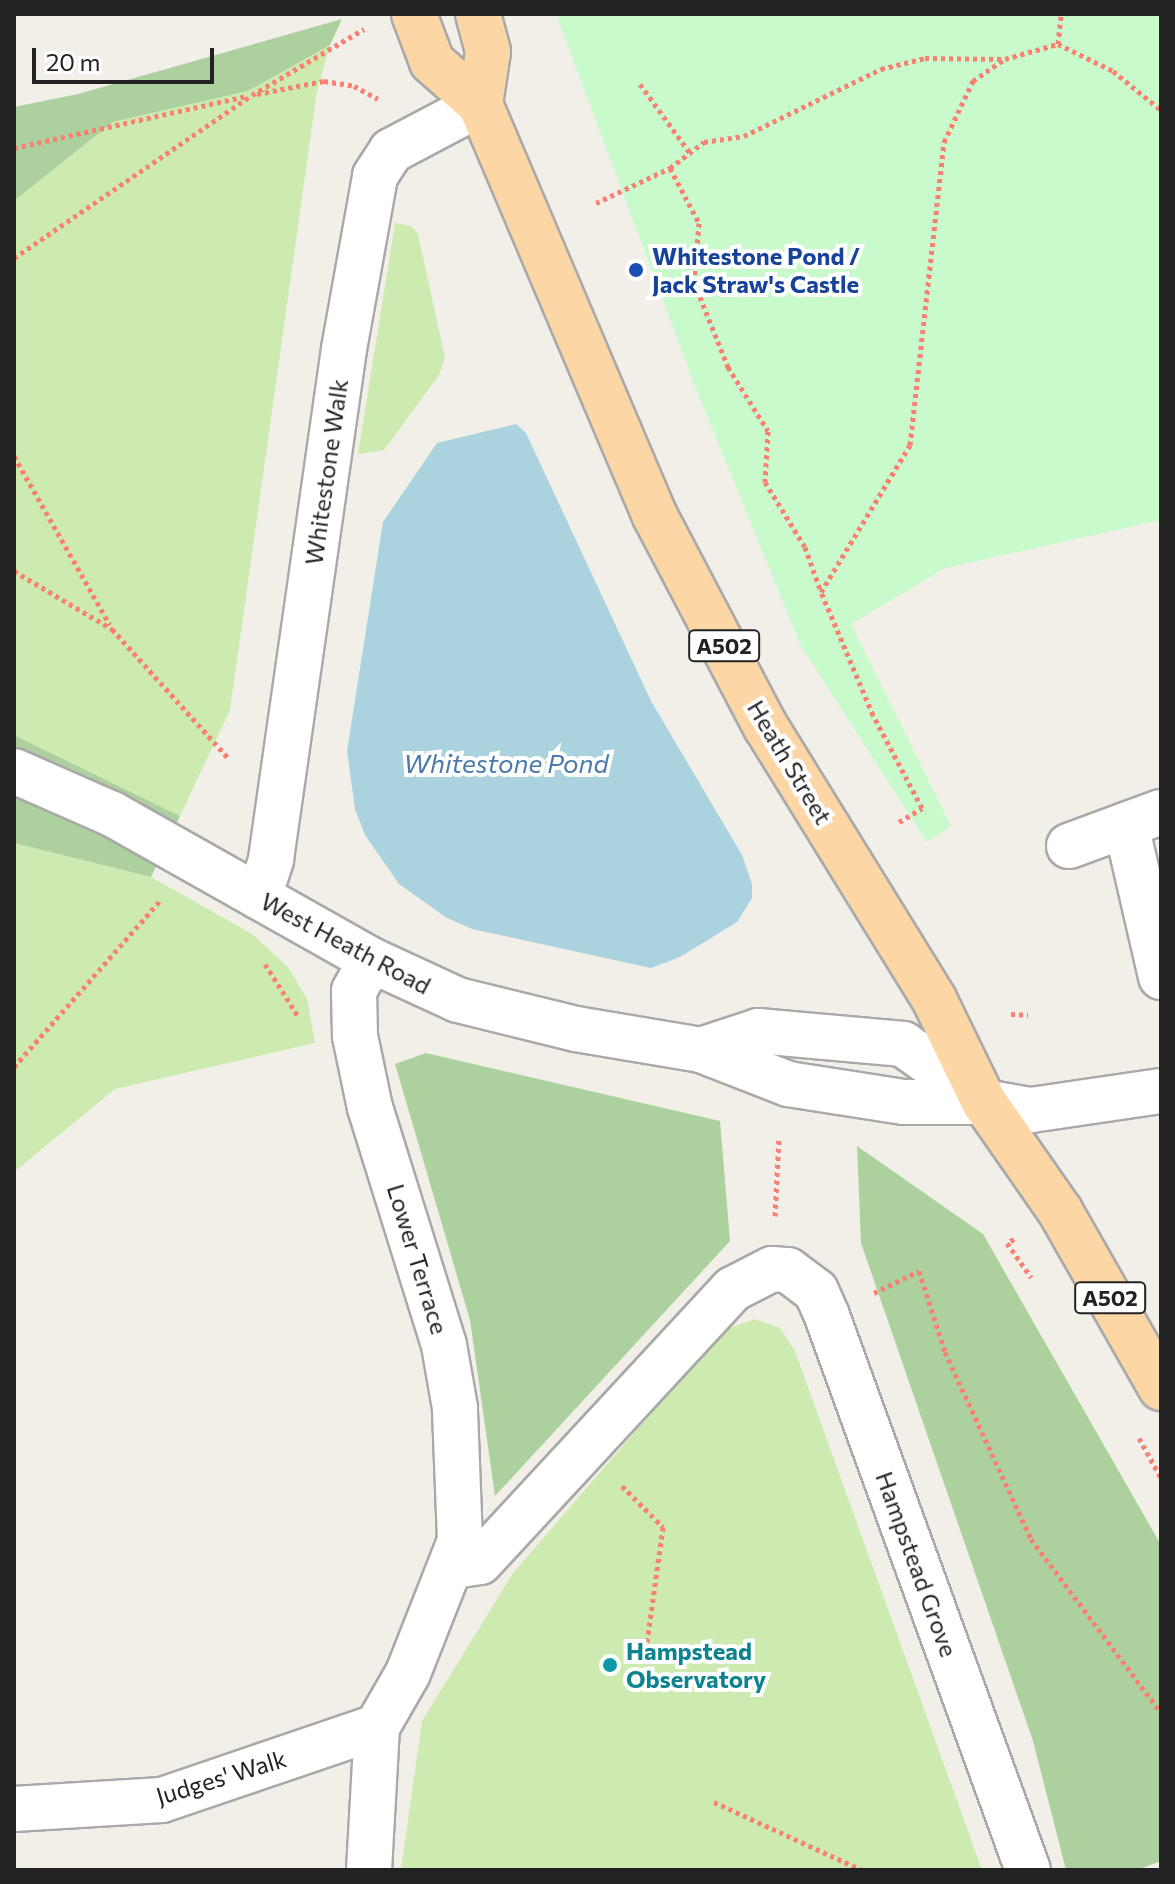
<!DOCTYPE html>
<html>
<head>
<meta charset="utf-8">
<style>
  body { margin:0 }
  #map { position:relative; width:1175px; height:1884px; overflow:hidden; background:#f2efe9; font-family:Commissioner,sans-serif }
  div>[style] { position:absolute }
  .grass>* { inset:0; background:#cdebb0 }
  .forest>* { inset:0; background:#add19e }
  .park>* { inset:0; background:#c8facc }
  .water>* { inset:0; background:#aad3df }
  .path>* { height:5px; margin-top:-2.5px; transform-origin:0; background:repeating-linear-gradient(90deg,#fa8072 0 4px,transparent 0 8px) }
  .roads { filter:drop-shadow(2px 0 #a9a9a9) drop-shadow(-2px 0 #a9a9a9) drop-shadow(0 2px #a9a9a9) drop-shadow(0 -2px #a9a9a9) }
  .minor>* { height:44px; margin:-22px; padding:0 22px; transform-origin:22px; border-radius:22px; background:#fff }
  .tertiary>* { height:44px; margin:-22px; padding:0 22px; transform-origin:22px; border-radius:22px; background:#fff }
  .primary>* { height:44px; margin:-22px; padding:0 22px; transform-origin:22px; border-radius:22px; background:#fcd6a4 }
  .dots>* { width:22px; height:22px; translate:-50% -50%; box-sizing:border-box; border:4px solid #fff; border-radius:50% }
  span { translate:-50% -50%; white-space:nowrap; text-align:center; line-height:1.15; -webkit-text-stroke:8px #fff; paint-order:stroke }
  .shield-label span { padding:2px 6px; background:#fff; border:2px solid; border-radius:6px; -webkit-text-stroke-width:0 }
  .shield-label { font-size:22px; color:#222; font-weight:700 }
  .transit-label { font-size:24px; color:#164399; font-weight:700 }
  .left { translate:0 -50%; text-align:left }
  .street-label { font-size:24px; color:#222 }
  .culture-label { font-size:24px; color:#0d838f; font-weight:700 }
  .water-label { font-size:26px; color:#4a7aab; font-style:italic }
  .frame { position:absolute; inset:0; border:16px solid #222; pointer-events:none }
  .scale { position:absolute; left:32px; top:48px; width:182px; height:36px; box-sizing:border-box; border:4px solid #222; border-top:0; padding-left:10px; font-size:24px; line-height:28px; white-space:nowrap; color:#222; -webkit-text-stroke:6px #fff; paint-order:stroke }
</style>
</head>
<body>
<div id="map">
  <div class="grass">
    <div style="clip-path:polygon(330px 45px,317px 91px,230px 710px,180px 816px,14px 735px,14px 201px,113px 122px,248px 91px)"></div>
    <div style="clip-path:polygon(395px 223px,411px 226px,418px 234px,445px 358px,439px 375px,384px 450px,358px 454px)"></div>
    <div style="clip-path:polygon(14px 843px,151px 877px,252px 934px,288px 967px,307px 999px,315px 1043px,115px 1089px,14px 1172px)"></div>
    <div style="clip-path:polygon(755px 1319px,780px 1328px,795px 1351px,982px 1870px,401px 1870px,422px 1721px,513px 1573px,723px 1330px)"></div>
  </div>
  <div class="forest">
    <div style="clip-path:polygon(342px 19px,330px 45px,248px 91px,113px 122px,14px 201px,14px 107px,78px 94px)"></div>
    <div style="clip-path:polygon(14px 735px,180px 816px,151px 877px,14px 843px)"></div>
    <div style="clip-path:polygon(426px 1053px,720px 1121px,730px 1241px,495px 1496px,470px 1320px,395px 1064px)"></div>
    <div style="clip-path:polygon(857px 1146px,983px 1234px,1161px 1545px,1161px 1861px,1137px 1870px,1066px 1870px,1033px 1741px,861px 1243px)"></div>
  </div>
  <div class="park">
    <div style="clip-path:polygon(556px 14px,1161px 14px,1161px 520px,945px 568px,851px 624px,951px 826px,927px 842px,801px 646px,695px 386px)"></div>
  </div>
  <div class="water">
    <div style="clip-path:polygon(516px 424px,526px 433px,651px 701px,742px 855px,752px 884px,752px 898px,737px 922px,680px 957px,651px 968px,472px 929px,447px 918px,399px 884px,365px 835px,355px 809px,347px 751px,383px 522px,437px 443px)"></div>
  </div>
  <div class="path">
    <div style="left:1058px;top:44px;width:61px;rotate:26.1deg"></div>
    <div style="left:1113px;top:71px;width:62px;rotate:39.1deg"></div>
    <div style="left:640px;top:84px;width:85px;rotate:54.1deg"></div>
    <div style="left:257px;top:94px;width:68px;rotate:-11deg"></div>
    <div style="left:324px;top:81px;width:30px;rotate:9deg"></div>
    <div style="left:354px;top:86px;width:27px;rotate:28deg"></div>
    <div style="left:14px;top:148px;width:239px;rotate:-12.6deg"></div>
    <div style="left:670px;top:168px;width:62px;rotate:62.2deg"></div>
    <div style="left:699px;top:223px;width:59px;rotate:94.8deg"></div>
    <div style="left:694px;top:282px;width:92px;rotate:68.2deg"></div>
    <div style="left:728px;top:367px;width:75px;rotate:58deg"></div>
    <div style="left:768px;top:431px;width:51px;rotate:93.4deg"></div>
    <div style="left:765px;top:482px;width:76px;rotate:58.4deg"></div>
    <div style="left:805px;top:547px;width:48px;rotate:70.4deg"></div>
    <div style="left:596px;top:203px;width:82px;rotate:-25.3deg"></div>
    <div style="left:670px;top:168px;width:43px;rotate:-37.4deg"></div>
    <div style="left:704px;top:142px;width:40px;rotate:-8.5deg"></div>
    <div style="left:744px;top:136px;width:153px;rotate:-26.1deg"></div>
    <div style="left:881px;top:69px;width:45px;rotate:-14deg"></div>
    <div style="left:925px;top:58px;width:79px;rotate:0.7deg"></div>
    <div style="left:14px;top:258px;width:288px;rotate:-34.4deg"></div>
    <div style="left:252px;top:95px;width:130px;rotate:-30.5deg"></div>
    <div style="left:14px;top:456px;width:194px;rotate:60.4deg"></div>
    <div style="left:14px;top:571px;width:114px;rotate:30.6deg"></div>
    <div style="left:112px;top:629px;width:176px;rotate:48deg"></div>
    <div style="left:899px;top:822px;width:27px;rotate:-31deg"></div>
    <div style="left:922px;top:808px;width:105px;rotate:-117.8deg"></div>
    <div style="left:873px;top:715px;width:134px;rotate:-112.9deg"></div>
    <div style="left:821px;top:592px;width:172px;rotate:-58.8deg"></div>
    <div style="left:910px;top:445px;width:305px;rotate:-83.6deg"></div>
    <div style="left:944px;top:142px;width:68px;rotate:-64.6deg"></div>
    <div style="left:973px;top:81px;width:39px;rotate:-35deg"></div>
    <div style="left:1005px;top:59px;width:55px;rotate:-15.8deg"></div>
    <div style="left:1058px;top:44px;width:30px;rotate:-84deg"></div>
    <div style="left:265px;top:964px;width:62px;rotate:57.6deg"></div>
    <div style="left:1011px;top:1014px;width:17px;rotate:3deg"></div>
    <div style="left:14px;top:1067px;width:221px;rotate:-48.7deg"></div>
    <div style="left:775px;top:1216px;width:78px;rotate:-87.1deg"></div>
    <div style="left:1014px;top:1239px;width:8px;rotate:150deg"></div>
    <div style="left:1007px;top:1243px;width:42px;rotate:54.8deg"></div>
    <div style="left:874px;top:1293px;width:50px;rotate:-26.1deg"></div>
    <div style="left:919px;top:1271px;width:85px;rotate:72.2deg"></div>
    <div style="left:945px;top:1352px;width:206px;rotate:65.3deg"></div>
    <div style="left:1031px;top:1539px;width:217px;rotate:53.2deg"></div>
    <div style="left:1139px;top:1438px;width:46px;rotate:61.2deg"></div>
    <div style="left:622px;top:1486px;width:58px;rotate:45deg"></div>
    <div style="left:663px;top:1527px;width:117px;rotate:97.9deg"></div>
    <div style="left:714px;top:1802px;width:163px;rotate:24.7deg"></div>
  </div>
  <div class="roads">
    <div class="minor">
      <div style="left:1126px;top:825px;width:156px;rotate:77deg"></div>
      <div style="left:1069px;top:846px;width:98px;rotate:-20.3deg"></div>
      <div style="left:259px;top:897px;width:40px;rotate:-72deg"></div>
      <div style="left:271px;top:859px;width:515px;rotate:-81.85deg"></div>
      <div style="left:344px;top:349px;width:176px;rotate:-79.8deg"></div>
      <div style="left:375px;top:176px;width:30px;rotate:-57deg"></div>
      <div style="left:391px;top:151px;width:101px;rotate:-27.8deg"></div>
      <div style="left:454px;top:1566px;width:26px;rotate:-9deg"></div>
      <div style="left:480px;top:1562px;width:372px;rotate:-47.2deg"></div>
      <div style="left:733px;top:1289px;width:44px;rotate:-27.1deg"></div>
      <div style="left:772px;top:1269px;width:16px;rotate:4deg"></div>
      <div style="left:788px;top:1270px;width:35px;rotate:37deg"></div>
      <div style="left:816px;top:1291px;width:27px;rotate:66deg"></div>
      <div style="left:827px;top:1316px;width:589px;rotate:70.06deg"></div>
      <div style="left:14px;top:1809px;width:148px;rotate:-3.5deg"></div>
      <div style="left:162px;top:1800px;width:227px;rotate:-18.8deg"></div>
    </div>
    <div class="tertiary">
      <div style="left:14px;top:771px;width:107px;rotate:23.7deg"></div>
      <div style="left:112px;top:814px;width:297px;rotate:29.4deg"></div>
      <div style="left:371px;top:960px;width:96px;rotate:24.7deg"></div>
      <div style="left:458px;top:1000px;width:122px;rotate:13.8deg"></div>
      <div style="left:576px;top:1029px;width:127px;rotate:9.5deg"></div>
      <div style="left:701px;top:1050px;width:93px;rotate:21.3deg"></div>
      <div style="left:788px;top:1084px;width:117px;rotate:8.8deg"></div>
      <div style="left:904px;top:1102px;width:80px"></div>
      <div style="left:984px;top:1102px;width:48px;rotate:9.7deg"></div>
      <div style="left:1031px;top:1110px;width:131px;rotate:-8.3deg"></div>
      <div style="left:701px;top:1050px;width:60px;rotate:-18.4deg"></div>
      <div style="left:758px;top:1031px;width:146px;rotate:5.1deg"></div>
      <div style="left:903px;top:1044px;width:100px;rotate:35.6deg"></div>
      <div style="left:369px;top:1870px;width:143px;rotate:-86.8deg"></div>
      <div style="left:377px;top:1727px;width:62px;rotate:-60.1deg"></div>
      <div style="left:408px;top:1673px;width:142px;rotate:-68.5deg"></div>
      <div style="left:460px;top:1541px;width:133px;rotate:-92.2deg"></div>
      <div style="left:455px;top:1408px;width:64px;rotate:-99.9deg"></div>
      <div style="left:444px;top:1345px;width:248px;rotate:-107.3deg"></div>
      <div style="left:370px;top:1108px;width:74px;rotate:-101.8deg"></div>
      <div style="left:355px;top:1036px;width:45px;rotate:-91.3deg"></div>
      <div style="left:354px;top:991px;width:35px;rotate:-61deg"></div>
    </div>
    <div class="primary">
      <div style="left:414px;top:14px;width:51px;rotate:69.4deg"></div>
      <div style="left:432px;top:62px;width:64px;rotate:41.2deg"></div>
      <div style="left:480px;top:104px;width:448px;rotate:67deg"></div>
      <div style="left:655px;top:516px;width:238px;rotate:62.3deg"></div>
      <div style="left:766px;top:727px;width:320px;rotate:58.3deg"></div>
      <div style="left:934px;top:999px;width:114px;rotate:64.1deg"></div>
      <div style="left:984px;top:1102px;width:133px;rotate:55.1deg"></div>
      <div style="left:1060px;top:1211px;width:204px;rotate:60.3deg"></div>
      <div style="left:478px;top:14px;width:39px;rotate:75deg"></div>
      <div style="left:488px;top:52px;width:53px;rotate:98.7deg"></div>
    </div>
  </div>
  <div class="dots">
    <div style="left:636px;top:270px;background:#1a4fb4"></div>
    <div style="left:610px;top:1665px;background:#0f9aa8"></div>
  </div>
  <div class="shield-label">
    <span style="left:724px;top:646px">A502</span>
    <span style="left:1110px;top:1298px">A502</span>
  </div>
  <div class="transit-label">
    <span class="left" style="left:652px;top:270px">Whitestone Pond /<br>Jack Straw's Castle</span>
  </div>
  <div class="street-label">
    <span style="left:326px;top:472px;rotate:-82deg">Whitestone Walk</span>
    <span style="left:790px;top:762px;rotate:59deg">Heath Street</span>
    <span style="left:346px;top:943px;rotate:28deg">West Heath Road</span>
    <span style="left:418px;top:1259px;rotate:73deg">Lower Terrace</span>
    <span style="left:917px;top:1564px;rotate:70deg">Hampstead Grove</span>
    <span style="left:221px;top:1777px;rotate:-17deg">Judges' Walk</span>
  </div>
  <div class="culture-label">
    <span class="left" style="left:626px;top:1665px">Hampstead<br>Observatory</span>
  </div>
  <div class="water-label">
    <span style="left:506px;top:763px">Whitestone Pond</span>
  </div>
  <div class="frame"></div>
  <div class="scale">20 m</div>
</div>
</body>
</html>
